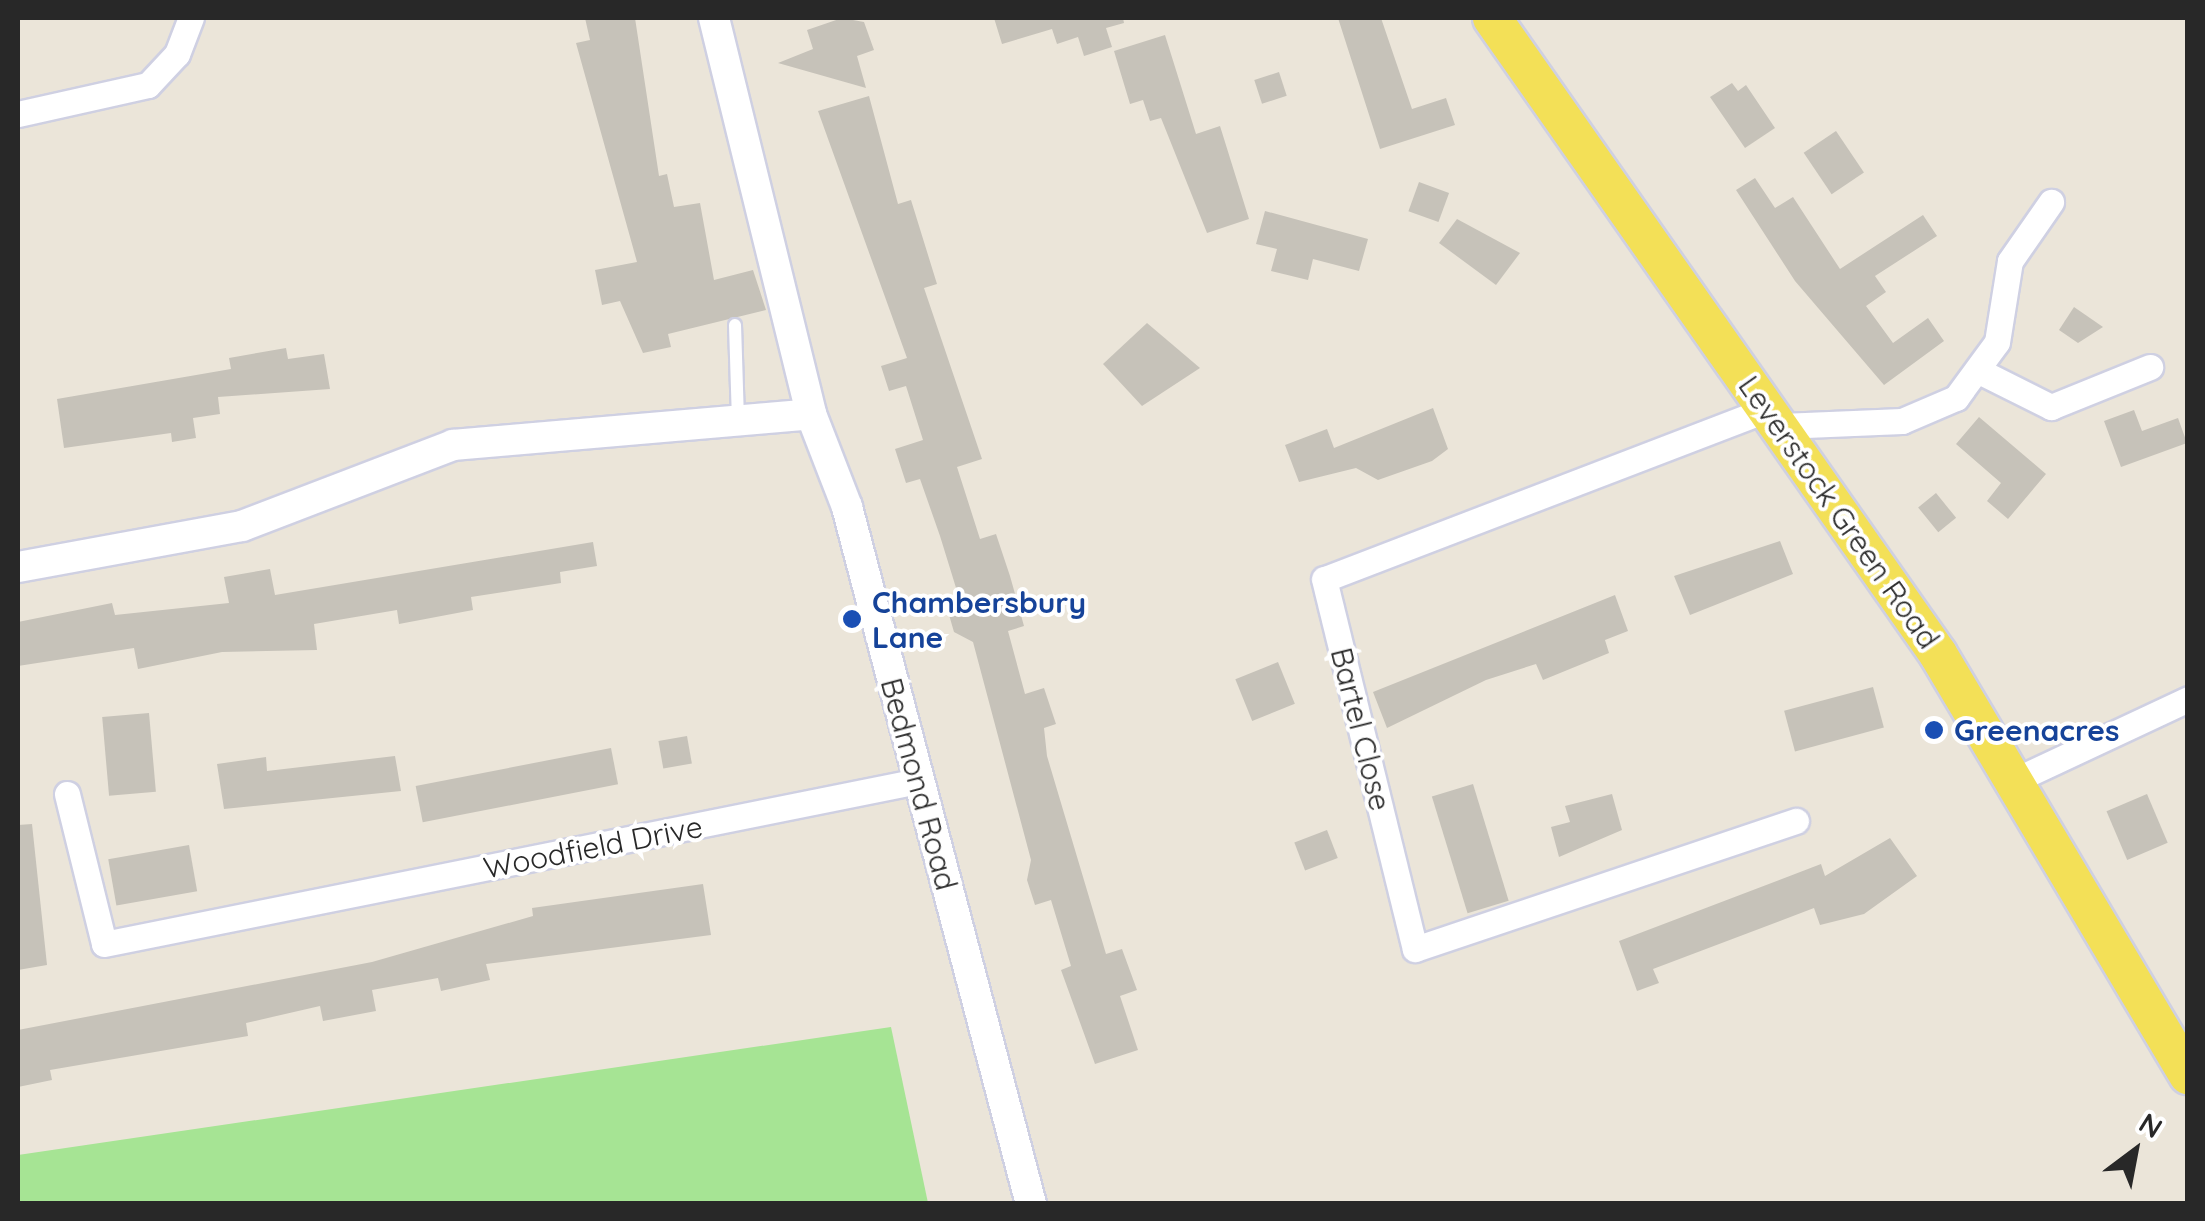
<!DOCTYPE html>
<html>
<head>
<meta charset="utf-8">
<style>
  body { margin:0 }
  #map { position:relative; width:2205px; height:1221px; overflow:hidden; background:#ebe5d9; font-family:Quicksand,sans-serif }
  div>[style] { position:absolute }
  .green>* { inset:0; background:#a6e494 }
  .building>* { inset:0; background:#c6c2b9; transform-origin:0 0 }
  .roads { filter:drop-shadow(2px 0 #cfd0e2) drop-shadow(-2px 0 #cfd0e2) drop-shadow(0 2px #cfd0e2) drop-shadow(0 -2px #cfd0e2) }
  .service>* { height:12px; margin:-6px; padding:0 6px; transform-origin:6px; border-radius:6px; background:#fff }
  .minor>* { height:25px; margin:-12.5px; padding:0 12.5px; transform-origin:12.5px; border-radius:12.5px; background:#fff }
  .tertiary>* { height:30px; margin:-15px; padding:0 15px; transform-origin:15px; border-radius:15px; background:#fff }
  .primary>* { height:38px; margin:-19px; padding:0 19px; transform-origin:19px; border-radius:19px; background:#f3e057 }
  .dots>* { width:28px; height:28px; translate:-50% -50%; box-sizing:border-box; border:5px solid #fff; border-radius:50% }
  span { translate:-50% -50%; white-space:nowrap; text-align:center; line-height:1.15; -webkit-text-stroke:8px #fff; paint-order:stroke }
  .street-label { font-size:30px; color:#282828 }
  .transit-label { font-size:30px; color:#164399; font-weight:700 }
  .left { translate:0 -50%; text-align:left }
  .frame { position:absolute; inset:0; border:20px solid #282828; pointer-events:none }
  .north { position:absolute; left:2085px; top:1101px; width:100px; height:100px; -webkit-text-stroke:8px #fff; paint-order:stroke; rotate:32deg; font-size:28px; font-weight:700; line-height:40px; text-align:center; color:#282828 }
  .north::after { content:''; display:block; margin:auto; width:35px; height:45px; background:#282828; clip-path:polygon(50% 0,100% 100%,50% 72%,0 100%) }
</style>
</head>
<body>
<div id="map">
  <div class="green">
    <div style="clip-path:polygon(891px 1027px,928px 1203px,18px 1203px,18px 1155px)"></div>
  </div>
  <div class="building">
    <div style="clip-path:polygon(585px 18px,635px 18px,659px 176px,667px 174px,674px 207px,700px 203px,714px 280px,753px 270px,766px 310px,668px 334px,671px 347px,643px 353px,620px 301px,602px 305px,595px 270px,637px 262px,576px 43px,590px 40px)"></div>
    <div style="clip-path:polygon(842px 18px,864px 22px,874px 50px,857px 56px,866px 88px,778px 63px,813px 49px,807px 30px)"></div>
    <div style="clip-path:polygon(994px 18px,1123px 18px,1124px 23px,1106px 28px,1112px 47px,1084px 56px,1078px 37px,1057px 44px,1052px 29px,1002px 44px)"></div>
    <div style="clip-path:polygon(1338px 18px,1381px 18px,1412px 109px,1446px 98px,1455px 125px,1380px 149px)"></div>
    <div style="clip-path:polygon(1165px 35px,1196px 134px,1220px 126px,1249px 219px,1207px 233px,1161px 118px,1150px 121px,1143px 100px,1130px 104px,1114px 51px)"></div>
    <div style="left:1279px;top:72px;width:25px;height:26px;rotate:72deg"></div>
    <div style="clip-path:polygon(1732px 83px,1738px 91px,1746px 85px,1775px 128px,1745px 148px,1710px 97px)"></div>
    <div style="clip-path:polygon(869px 96px,898px 204px,911px 200px,937px 284px,924px 288px,982px 459px,957px 467px,980px 539px,996px 534px,1010px 576px,1024px 626px,1008px 631px,1025px 694px,1044px 688px,1056px 724px,1044px 728px,1047px 756px,1106px 954px,1122px 949px,1137px 990px,1120px 996px,1138px 1050px,1095px 1064px,1061px 970px,1071px 966px,1051px 900px,1035px 905px,1027px 880px,1031px 860px,973px 642px,954px 632px,947px 608px,961px 604px,940px 536px,920px 479px,906px 483px,895px 449px,923px 440px,906px 386px,889px 391px,881px 366px,907px 358px,818px 111px)"></div>
    <div style="left:1836px;top:131px;width:50px;height:39px;rotate:56deg"></div>
    <div style="clip-path:polygon(1755px 178px,1775px 208px,1793px 197px,1840px 269px,1923px 215px,1937px 236px,1875px 276px,1886px 292px,1866px 306px,1893px 343px,1928px 318px,1944px 341px,1884px 385px,1795px 281px,1736px 190px)"></div>
    <div style="left:1419px;top:182px;width:32px;height:31px;rotate:20deg"></div>
    <div style="clip-path:polygon(1265px 211px,1368px 239px,1359px 271px,1313px 259px,1308px 280px,1271px 271px,1277px 249px,1256px 244px)"></div>
    <div style="clip-path:polygon(1457px 219px,1520px 253px,1496px 285px,1439px 243px)"></div>
    <div style="clip-path:polygon(2074px 307px,2103px 327px,2078px 343px,2059px 330px)"></div>
    <div style="clip-path:polygon(1147px 323px,1200px 368px,1142px 406px,1103px 364px)"></div>
    <div style="clip-path:polygon(286px 348px,288px 359px,324px 354px,330px 389px,218px 397px,220px 414px,193px 418px,196px 438px,172px 442px,171px 433px,64px 448px,57px 399px,231px 369px,229px 358px)"></div>
    <div style="clip-path:polygon(1433px 408px,1448px 449px,1432px 461px,1378px 480px,1356px 468px,1299px 482px,1285px 445px,1327px 429px,1334px 448px)"></div>
    <div style="clip-path:polygon(2134px 410px,2142px 431px,2178px 418px,2187px 443px,2121px 467px,2104px 421px)"></div>
    <div style="clip-path:polygon(1979px 417px,2046px 474px,2008px 519px,1987px 501px,2001px 483px,1956px 444px)"></div>
    <div style="left:1936px;top:493px;width:32px;height:23px;rotate:51deg"></div>
    <div style="clip-path:polygon(1780px 541px,1793px 574px,1690px 615px,1674px 576px)"></div>
    <div style="clip-path:polygon(593px 542px,597px 566px,560px 572px,561px 583px,471px 597px,473px 610px,399px 624px,397px 610px,314px 624px,317px 650px,222px 652px,138px 669px,134px 648px,18px 666px,18px 622px,112px 603px,115px 615px,229px 603px,224px 577px,270px 569px,275px 595px)"></div>
    <div style="clip-path:polygon(1615px 595px,1628px 631px,1605px 640px,1609px 653px,1543px 680px,1536px 664px,1486px 680px,1387px 728px,1373px 692px)"></div>
    <div style="left:1278px;top:662px;width:45px;height:46px;rotate:68deg"></div>
    <div style="left:1873px;top:687px;width:42px;height:92px;rotate:75deg"></div>
    <div style="left:149px;top:713px;width:79px;height:47px;rotate:85deg"></div>
    <div style="left:687px;top:736px;width:28px;height:29px;rotate:80deg"></div>
    <div style="left:611px;top:748px;width:37px;height:199px;rotate:79deg"></div>
    <div style="clip-path:polygon(395px 756px,401px 791px,224px 809px,217px 764px,266px 757px,267px 771px)"></div>
    <div style="left:1473px;top:784px;width:122px;height:43px;rotate:73deg"></div>
    <div style="clip-path:polygon(1612px 794px,1622px 830px,1559px 857px,1551px 827px,1570px 822px,1565px 806px)"></div>
    <div style="left:2147px;top:794px;width:53px;height:44px;rotate:67deg"></div>
    <div style="clip-path:polygon(32px 824px,47px 965px,18px 970px,18px 825px)"></div>
    <div style="left:1327px;top:830px;width:30px;height:35px;rotate:69deg"></div>
    <div style="clip-path:polygon(1890px 838px,1917px 876px,1864px 914px,1820px 925px,1814px 908px,1653px 969px,1659px 983px,1637px 991px,1619px 941px,1821px 864px,1825px 876px)"></div>
    <div style="left:189px;top:845px;width:47px;height:82px;rotate:80deg"></div>
    <div style="clip-path:polygon(703px 884px,711px 935px,486px 964px,490px 980px,441px 991px,438px 978px,372px 990px,376px 1011px,323px 1021px,320px 1006px,246px 1023px,248px 1036px,50px 1070px,52px 1080px,18px 1087px,18px 1030px,372px 962px,533px 916px,532px 908px)"></div>
  </div>
  <div class="roads">
    <div class="service">
      <div style="left:735px;top:325px;width:93px;rotate:88.2deg"></div>
    </div>
    <div class="minor">
      <div style="left:18px;top:114px;width:133px;rotate:-12.6deg"></div>
      <div style="left:148px;top:85px;width:42px;rotate:-46.9deg"></div>
      <div style="left:177px;top:54px;width:39px;rotate:-69deg"></div>
      <div style="left:1977px;top:370px;width:83px;rotate:26.6deg"></div>
      <div style="left:2051px;top:407px;width:107px;rotate:-22deg"></div>
      <div style="left:1768px;top:409px;width:475px;rotate:159deg"></div>
      <div style="left:1324px;top:579px;width:381px;rotate:76.2deg"></div>
      <div style="left:1415px;top:949px;width:402px;rotate:-18.6deg"></div>
      <div style="left:1781px;top:426px;width:121px;rotate:-2.4deg"></div>
      <div style="left:1902px;top:421px;width:59px;rotate:-23.1deg"></div>
      <div style="left:1956px;top:398px;width:69px;rotate:-53.8deg"></div>
      <div style="left:1997px;top:342px;width:82px;rotate:-80.9deg"></div>
      <div style="left:2010px;top:261px;width:72px;rotate:-55.2deg"></div>
      <div style="left:2009px;top:783px;width:198px;rotate:-25.1deg"></div>
      <div style="left:67px;top:794px;width:154px;rotate:76.1deg"></div>
      <div style="left:104px;top:944px;width:830px;rotate:-11.32deg"></div>
    </div>
    <div class="tertiary">
      <div style="left:714px;top:18px;width:408px;rotate:76.2deg"></div>
      <div style="left:811px;top:414px;width:100px;rotate:68.8deg"></div>
      <div style="left:847px;top:507px;width:721px;rotate:75.21deg"></div>
      <div style="left:18px;top:567px;width:228px;rotate:-10.4deg"></div>
      <div style="left:242px;top:526px;width:226px;rotate:-21deg"></div>
      <div style="left:453px;top:445px;width:359px;rotate:-4.9deg"></div>
    </div>
    <div class="primary">
      <div style="left:1492px;top:18px;width:777px;rotate:54.96deg"></div>
      <div style="left:1938px;top:654px;width:490px;rotate:59.3deg"></div>
    </div>
  </div>
  <div class="dots">
    <div style="left:852px;top:619px;background:#1a4fb4"></div>
    <div style="left:1934px;top:730px;background:#1a4fb4"></div>
  </div>
  <div class="street-label">
    <span style="left:1839px;top:512px;rotate:55deg">Leverstock Green Road</span>
    <span style="left:1361px;top:729px;rotate:76deg">Bartel Close</span>
    <span style="left:919px;top:784px;rotate:75deg">Bedmond Road</span>
    <span style="left:593px;top:847px;rotate:-11deg">Woodfield Drive</span>
  </div>
  <div class="transit-label">
    <span class="left" style="left:872px;top:619px">Chambersbury<br>Lane</span>
    <span class="left" style="left:1954px;top:730px">Greenacres</span>
  </div>
  <div class="frame"></div>
  <div class="north">N</div>
</div>
</body>
</html>
